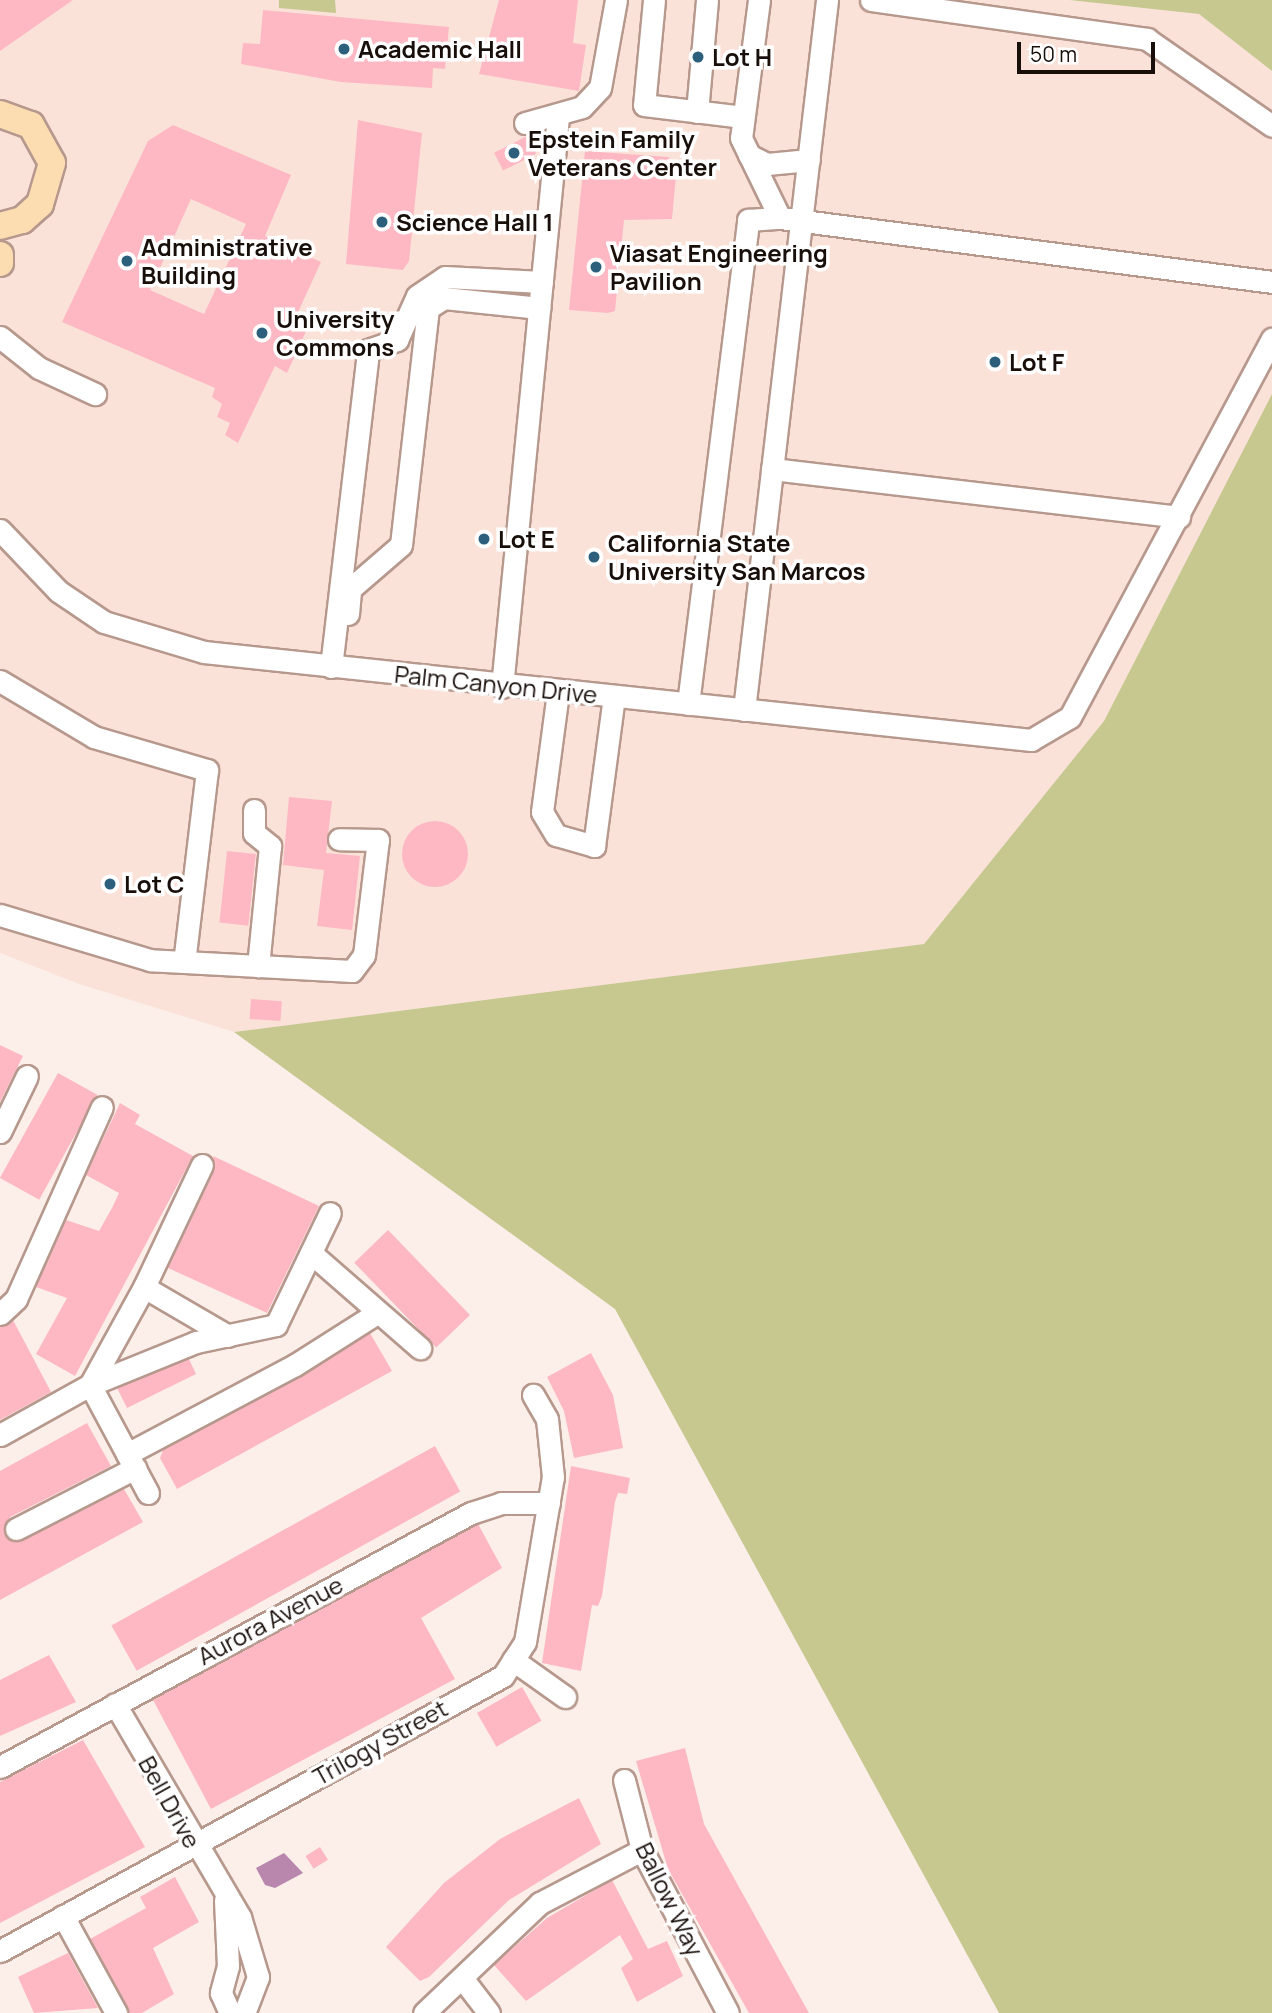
<!DOCTYPE html>
<html>
<head>
<meta charset="utf-8">
<style>
  body { margin:0 }
  #map { position:relative; width:1272px; height:2013px; overflow:hidden; background:#fcefea; font-family:Manrope,sans-serif }
  div>[style] { position:absolute }
  .built>* { inset:0; background:#fbe2d9 }
  .green>* { inset:0; background:#c7c790 }
  .water>* { inset:0; background:#b987ae }
  .building>* { inset:0; background:#fdb8c3; transform-origin:0 0 }
  .round { border-radius:50% }
  .roads { filter:drop-shadow(2px 0 #b6988d) drop-shadow(-2px 0 #b6988d) drop-shadow(0 2px #b6988d) drop-shadow(0 -2px #b6988d) }
  .minor>* { height:21px; margin:-10.5px; padding:0 10.5px; transform-origin:10.5px; border-radius:10.5px; background:#fff }
  .major>* { height:26px; margin:-13px; padding:0 13px; transform-origin:13px; border-radius:13px; background:#fcddb2 }
  .dots>* { width:19px; height:19px; translate:-50% -50%; box-sizing:border-box; border:4px solid #fff; border-radius:50% }
  span { translate:-50% -50%; white-space:nowrap; text-align:center; line-height:1.15; -webkit-text-stroke:7px #fff; paint-order:stroke }
  .poi-label { font-size:24px; color:#180e0a; font-weight:700 }
  .left { translate:0 -50%; text-align:left }
  .street-label { font-size:24px; color:#180e0a }
  .scale { position:absolute; left:1017px; top:42px; width:138px; height:32px; box-sizing:border-box; border:4px solid #180e0a; border-top:0; padding-left:9px; font-size:21px; line-height:24px; white-space:nowrap; color:#180e0a; -webkit-text-stroke:5px #fff; paint-order:stroke }
</style>
</head>
<body>
<div id="map">
  <div class="built">
    <div style="clip-path:polygon(0 0,1068px 0,1199px 14px,1272px 71px,1272px 394px,1104px 721px,924px 944px,234px 1032px,79px 984px,0 953px)"></div>
  </div>
  <div class="green">
    <div style="clip-path:polygon(279px 0,335px 0,336px 13px,279px 8px)"></div>
    <div style="clip-path:polygon(1069px 0,1272px 0,1272px 71px,1199px 14px)"></div>
    <div style="clip-path:polygon(1272px 394px,1272px 2013px,999px 2013px,615px 1309px,234px 1032px,924px 944px,1104px 721px)"></div>
  </div>
  <div class="water">
    <div style="clip-path:polygon(284px 1853px,303px 1873px,275px 1888px,265px 1885px,256px 1868px)"></div>
  </div>
  <div class="building">
    <div style="clip-path:polygon(0 0,73px 0,0 51px)"></div>
    <div style="clip-path:polygon(499px 0,578px 0,573px 43px,586px 45px,579px 91px,479px 74px)"></div>
    <div style="clip-path:polygon(263px 10px,449px 27px,445px 69px,433px 68px,432px 88px,341px 82px,241px 64px,243px 43px,260px 44px)"></div>
    <div style="clip-path:polygon(358px 120px,422px 133px,409px 261px,403px 270px,346px 264px)"></div>
    <div style="clip-path:polygon(evenodd,173px 125px,291px 175px,265px 236px,321px 262px,294px 321px,307px 329px,287px 373px,275px 366px,238px 443px,225px 435px,230px 423px,217px 417px,222px 404px,212px 397px,215px 388px,62px 322px,148px 141px,173px 125px,191px 199px,246px 224px,204px 314px,150px 290px,191px 199px)"></div>
    <div style="left:527px;top:136px;width:20px;height:37px;rotate:63deg"></div>
    <div style="clip-path:polygon(585px 151px,669px 157px,668px 166px,677px 166px,672px 219px,624px 220px,615px 311px,608px 313px,569px 310px)"></div>
    <div style="clip-path:polygon(289px 797px,332px 801px,326px 853px,360px 856px,352px 930px,317px 926px,324px 870px,283px 865px)"></div>
    <div class="round" style="left:402px;top:821px;width:66px;height:66px"></div>
    <div style="left:227px;top:851px;width:29px;height:72px;rotate:6deg"></div>
    <div style="left:251px;top:999px;width:31px;height:20px;rotate:4deg"></div>
    <div style="clip-path:polygon(0 1045px,23px 1056px,0 1102px)"></div>
    <div style="left:58px;top:1073px;width:45px;height:120px;rotate:29deg"></div>
    <div style="clip-path:polygon(120px 1103px,140px 1115px,135px 1124px,193px 1156px,75px 1376px,36px 1354px,67px 1298px,36px 1287px,66px 1220px,99px 1231px,112px 1208px,119px 1193px,86px 1175px)"></div>
    <div style="clip-path:polygon(213px 1156px,319px 1206px,267px 1313px,168px 1268px,214px 1171px)"></div>
    <div style="left:388px;top:1230px;width:118px;height:47px;rotate:46deg"></div>
    <div style="clip-path:polygon(13px 1320px,51px 1392px,0 1420px,0 1327px)"></div>
    <div style="clip-path:polygon(370px 1333px,392px 1371px,177px 1489px,160px 1458px,163px 1450px)"></div>
    <div style="clip-path:polygon(591px 1353px,613px 1395px,623px 1448px,574px 1458px,564px 1411px,547px 1377px)"></div>
    <div style="clip-path:polygon(189px 1359px,196px 1374px,127px 1408px,117px 1388px)"></div>
    <div style="clip-path:polygon(87px 1423px,111px 1466px,10px 1517px,5px 1536px,22px 1541px,124px 1489px,143px 1522px,0 1600px,0 1471px)"></div>
    <div style="left:435px;top:1446px;width:52px;height:370px;rotate:61deg"></div>
    <div style="clip-path:polygon(571px 1466px,630px 1478px,627px 1494px,618px 1493px,615px 1502px,602px 1596px,598px 1606px,592px 1605px,581px 1671px,542px 1663px)"></div>
    <div style="clip-path:polygon(478px 1524px,502px 1568px,421px 1618px,455px 1679px,211px 1809px,153px 1700px)"></div>
    <div style="clip-path:polygon(49px 1655px,76px 1702px,0 1736px,0 1680px)"></div>
    <div style="left:522px;top:1687px;width:39px;height:52px;rotate:60deg"></div>
    <div style="clip-path:polygon(83px 1740px,145px 1847px,0 1923px,0 1782px)"></div>
    <div style="clip-path:polygon(685px 1748px,704px 1824px,809px 2013px,749px 2013px,668px 1869px,636px 1761px)"></div>
    <div style="clip-path:polygon(579px 1798px,601px 1844px,509px 1900px,429px 1977px,420px 1981px,386px 1947px,444px 1883px,500px 1839px)"></div>
    <div style="left:320px;top:1847px;width:15px;height:17px;rotate:58deg"></div>
    <div style="clip-path:polygon(175px 1877px,199px 1922px,153px 1948px,174px 1994px,142px 2013px,129px 2013px,90px 1939px,146px 1908px,140px 1897px)"></div>
    <div style="clip-path:polygon(612px 1880px,648px 1949px,667px 1941px,683px 1976px,637px 2002px,621px 1968px,633px 1959px,620px 1935px,526px 2001px,494px 1965px,547px 1918px)"></div>
    <div style="clip-path:polygon(68px 1953px,98px 2008px,34px 2013px,18px 1977px)"></div>
  </div>
  <div class="roads">
    <div class="minor">
      <div style="left:654px;top:0;width:105px;rotate:95.4deg"></div>
      <div style="left:644px;top:105px;width:100px;rotate:6.9deg"></div>
      <div style="left:759px;top:0;width:139px;rotate:97.4deg"></div>
      <div style="left:741px;top:138px;width:89px;rotate:64deg"></div>
      <div style="left:780px;top:218px;width:496px;rotate:7.4deg"></div>
      <div style="left:871px;top:0;width:279px;rotate:8deg"></div>
      <div style="left:1147px;top:39px;width:152px;rotate:34.8deg"></div>
      <div style="left:697px;top:112px;width:112px;rotate:-84.9deg"></div>
      <div style="left:525px;top:123px;width:59px;rotate:-15.7deg"></div>
      <div style="left:582px;top:107px;width:26px;rotate:-47deg"></div>
      <div style="left:600px;top:88px;width:89px;rotate:-79.7deg"></div>
      <div style="left:749px;top:155px;width:20px;rotate:27deg"></div>
      <div style="left:767px;top:164px;width:42px;rotate:-5.4deg"></div>
      <div style="left:0;top:337px;width:50px;rotate:38.5deg"></div>
      <div style="left:39px;top:368px;width:62px;rotate:24.9deg"></div>
      <div style="left:772px;top:469px;width:410px;rotate:6.7deg"></div>
      <div style="left:0;top:530px;width:84px;rotate:46.4deg"></div>
      <div style="left:58px;top:591px;width:55px;rotate:34deg"></div>
      <div style="left:104px;top:622px;width:104px;rotate:16.7deg"></div>
      <div style="left:204px;top:652px;width:832px;rotate:6.07deg"></div>
      <div style="left:1031px;top:740px;width:45px;rotate:-30.5deg"></div>
      <div style="left:1070px;top:717px;width:429px;rotate:-61.9deg"></div>
      <div style="left:348px;top:614px;width:25px;rotate:-85deg"></div>
      <div style="left:350px;top:589px;width:67px;rotate:-40.8deg"></div>
      <div style="left:401px;top:545px;width:239px;rotate:-83.5deg"></div>
      <div style="left:428px;top:308px;width:19px;rotate:-32deg"></div>
      <div style="left:444px;top:298px;width:96px;rotate:6deg"></div>
      <div style="left:331px;top:667px;width:319px;rotate:-83.3deg"></div>
      <div style="left:368px;top:350px;width:31px;rotate:-19deg"></div>
      <div style="left:397px;top:340px;width:48px;rotate:-65.6deg"></div>
      <div style="left:417px;top:296px;width:34px;rotate:-34deg"></div>
      <div style="left:445px;top:277px;width:97px;rotate:3deg"></div>
      <div style="left:0;top:681px;width:109px;rotate:30.8deg"></div>
      <div style="left:94px;top:737px;width:118px;rotate:16.3deg"></div>
      <div style="left:207px;top:770px;width:193px;rotate:96.8deg"></div>
      <div style="left:184px;top:962px;width:34px;rotate:-177deg"></div>
      <div style="left:150px;top:960px;width:157px;rotate:-163.3deg"></div>
      <div style="left:502px;top:687px;width:573px;rotate:-84.39deg"></div>
      <div style="left:558px;top:692px;width:121px;rotate:97.6deg"></div>
      <div style="left:542px;top:812px;width:27px;rotate:59deg"></div>
      <div style="left:556px;top:835px;width:40px;rotate:16deg"></div>
      <div style="left:594px;top:846px;width:150px;rotate:-82.4deg"></div>
      <div style="left:688px;top:704px;width:488px;rotate:-82.9deg"></div>
      <div style="left:748px;top:220px;width:32px;rotate:-4deg"></div>
      <div style="left:744px;top:710px;width:715px;rotate:-83.33deg"></div>
      <div style="left:254px;top:810px;width:23px;rotate:90deg"></div>
      <div style="left:254px;top:833px;width:21px;rotate:39deg"></div>
      <div style="left:270px;top:846px;width:121px;rotate:95.7deg"></div>
      <div style="left:184px;top:962px;width:168px;rotate:3.1deg"></div>
      <div style="left:352px;top:971px;width:20px;rotate:-53deg"></div>
      <div style="left:364px;top:955px;width:116px;rotate:-83.1deg"></div>
      <div style="left:378px;top:840px;width:39px;rotate:-179deg"></div>
      <div style="left:0;top:1132px;width:62px;rotate:-64.3deg"></div>
      <div style="left:311px;top:1253px;width:145px;rotate:41.1deg"></div>
      <div style="left:144px;top:1287px;width:135px;rotate:-64.6deg"></div>
      <div style="left:0;top:1314px;width:22px;rotate:-43deg"></div>
      <div style="left:16px;top:1299px;width:210px;rotate:-65.9deg"></div>
      <div style="left:0;top:1435px;width:103px;rotate:-29.1deg"></div>
      <div style="left:90px;top:1385px;width:114px;rotate:-22.1deg"></div>
      <div style="left:196px;top:1342px;width:82px;rotate:-12deg"></div>
      <div style="left:276px;top:1325px;width:124px;rotate:-64.3deg"></div>
      <div style="left:127px;top:1454px;width:190px;rotate:-27.9deg"></div>
      <div style="left:295px;top:1365px;width:97px;rotate:-32.4deg"></div>
      <div style="left:148px;top:1493px;width:123px;rotate:-118.2deg"></div>
      <div style="left:90px;top:1385px;width:112px;rotate:-61.1deg"></div>
      <div style="left:144px;top:1287px;width:97px;rotate:30.3deg"></div>
      <div style="left:16px;top:1529px;width:134px;rotate:-27.1deg"></div>
      <div style="left:513px;top:1660px;width:64px;rotate:35.4deg"></div>
      <div style="left:115px;top:1704px;width:247px;rotate:59.6deg"></div>
      <div style="left:240px;top:1917px;width:63px;rotate:73.3deg"></div>
      <div style="left:258px;top:1977px;width:39px;rotate:111deg"></div>
      <div style="left:0;top:1767px;width:535px;rotate:-28.34deg"></div>
      <div style="left:471px;top:1513px;width:32px;rotate:-18deg"></div>
      <div style="left:501px;top:1503px;width:48px"></div>
      <div style="left:624px;top:1780px;width:72px;rotate:75.6deg"></div>
      <div style="left:642px;top:1850px;width:184px;rotate:62.2deg"></div>
      <div style="left:225px;top:1900px;width:66px;rotate:87.4deg"></div>
      <div style="left:228px;top:1966px;width:28px;rotate:105deg"></div>
      <div style="left:221px;top:1993px;width:22px;rotate:66deg"></div>
      <div style="left:63px;top:1916px;width:111px;rotate:61.3deg"></div>
      <div style="left:0;top:1951px;width:573px;rotate:-28.67deg"></div>
      <div style="left:503px;top:1676px;width:40px;rotate:-57.1deg"></div>
      <div style="left:525px;top:1642px;width:167px;rotate:-80.4deg"></div>
      <div style="left:553px;top:1477px;width:58px;rotate:-95.9deg"></div>
      <div style="left:547px;top:1419px;width:28px;rotate:-120deg"></div>
      <div style="left:462px;top:1978px;width:44px;rotate:52.4deg"></div>
      <div style="left:424px;top:2013px;width:160px;rotate:-43.5deg"></div>
      <div style="left:540px;top:1903px;width:115px;rotate:-27.5deg"></div>
    </div>
    <div class="major">
      <div style="left:0;top:114px;width:33px;rotate:20deg"></div>
      <div style="left:31px;top:125px;width:43px;rotate:61.1deg"></div>
      <div style="left:52px;top:163px;width:43px;rotate:106.3deg"></div>
      <div style="left:40px;top:204px;width:24px;rotate:138deg"></div>
      <div style="left:22px;top:220px;width:23px;rotate:165deg"></div>
      <div style="left:0;top:255px;width:8px;rotate:90deg"></div>
    </div>
  </div>
  <div class="dots">
    <div style="left:344px;top:49px;background:#2b5f7b"></div>
    <div style="left:698px;top:57px;background:#2b5f7b"></div>
    <div style="left:514px;top:153px;background:#2b5f7b"></div>
    <div style="left:382px;top:222px;background:#2b5f7b"></div>
    <div style="left:127px;top:261px;background:#2b5f7b"></div>
    <div style="left:596px;top:267px;background:#2b5f7b"></div>
    <div style="left:262px;top:333px;background:#2b5f7b"></div>
    <div style="left:995px;top:362px;background:#2b5f7b"></div>
    <div style="left:484px;top:539px;background:#2b5f7b"></div>
    <div style="left:594px;top:557px;background:#2b5f7b"></div>
    <div style="left:110px;top:884px;background:#2b5f7b"></div>
  </div>
  <div class="poi-label">
    <span class="left" style="left:358px;top:49px">Academic Hall</span>
    <span class="left" style="left:712px;top:57px">Lot H</span>
    <span class="left" style="left:528px;top:153px">Epstein Family<br>Veterans Center</span>
    <span class="left" style="left:396px;top:222px">Science Hall 1</span>
    <span class="left" style="left:141px;top:261px">Administrative<br>Building</span>
    <span class="left" style="left:610px;top:267px">Viasat Engineering<br>Pavilion</span>
    <span class="left" style="left:276px;top:333px">University<br>Commons</span>
    <span class="left" style="left:1009px;top:362px">Lot F</span>
    <span class="left" style="left:498px;top:539px">Lot E</span>
    <span class="left" style="left:608px;top:557px">California State<br>University San Marcos</span>
    <span class="left" style="left:124px;top:884px">Lot C</span>
  </div>
  <div class="street-label">
    <span style="left:496px;top:684px;rotate:6deg">Palm Canyon Drive</span>
    <span style="left:270px;top:1620px;rotate:-28deg">Aurora Avenue</span>
    <span style="left:380px;top:1742px;rotate:-29deg">Trilogy Street</span>
    <span style="left:170px;top:1802px;rotate:61deg">Bell Drive</span>
    <span style="left:670px;top:1899px;rotate:64deg">Ballow Way</span>
  </div>
  <div class="scale">50 m</div>
</div>
</body>
</html>
